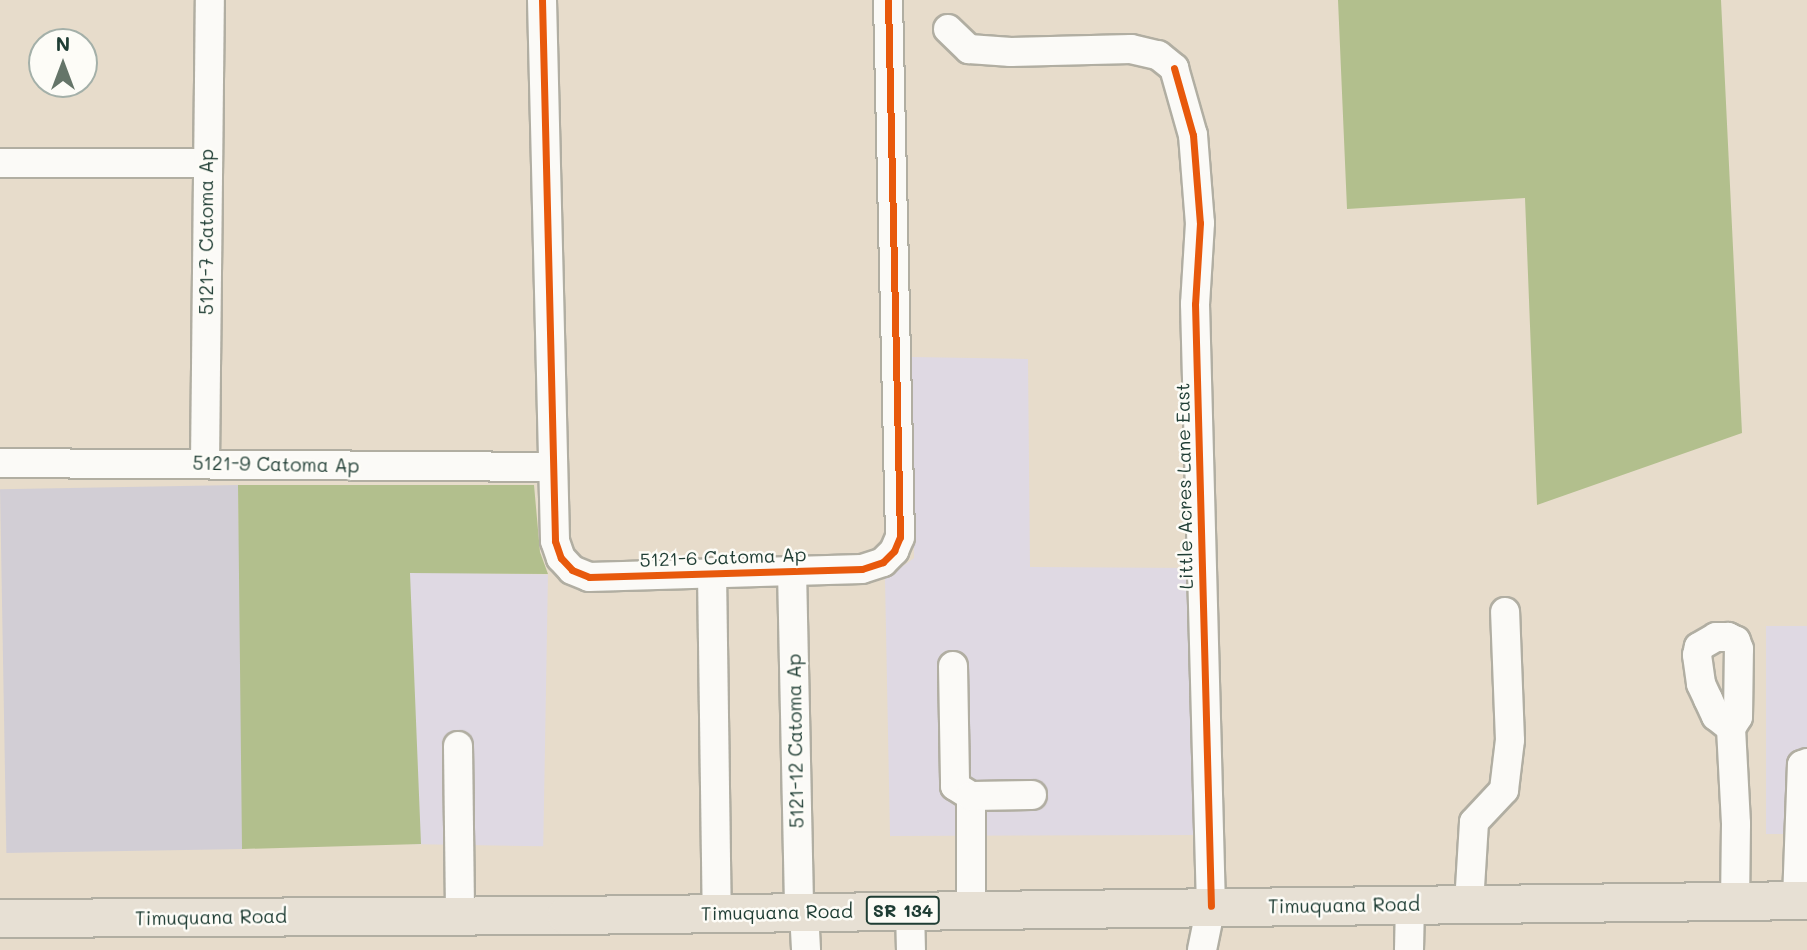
<!DOCTYPE html>
<html>
<head>
<meta charset="utf-8">
<style>
  body { margin:0 }
  #map { position:relative; width:1807px; height:950px; overflow:hidden; background:#e7dccb; font-family:Mali,sans-serif }
  div>[style] { position:absolute }
  .built>* { inset:0; background:#dfd9e3; transform-origin:0 0 }
  .industrial>* { inset:0; background:#d2ced5; transform-origin:0 0 }
  .forest>* { inset:0; background:#b2bf8d }
  .roads { filter:drop-shadow(2px 0 #b1aea2) drop-shadow(-2px 0 #b1aea2) drop-shadow(0 2px #b1aea2) drop-shadow(0 -2px #b1aea2) }
  .minor>* { height:28px; margin:-14px; padding:0 14px; transform-origin:14px; border-radius:14px; background:#fbfaf7 }
  .major>* { height:37px; margin:-18.5px; padding:0 18.5px; transform-origin:18.5px; border-radius:18.5px; background:#e7e0d4 }
  .cycleway>* { height:7px; margin:-3.5px; padding:0 3.5px; transform-origin:3.5px; border-radius:3.5px; background:#e8590c }
  span { translate:-50% -50%; white-space:nowrap; text-align:center; line-height:1.15; -webkit-text-stroke:5px #fdfcf7; paint-order:stroke }
  .shield-label span { padding:2px 5px; background:#fdfcf7; border:2px solid; border-radius:5px; -webkit-text-stroke-width:0 }
  .shield-label { font-size:18px; color:#1f3d34; font-weight:700 }
  .street-label { font-size:19px; color:#1f3d34 }
  .north { position:absolute; left:28px; top:28px; width:70px; height:70px; box-sizing:border-box; background:#fdfcf7; border:2px solid #a4b0a9; border-radius:50%; rotate:0deg; font-size:19px; font-weight:700; line-height:28px; text-align:center; color:#1f3d34 }
  .north::after { content:''; display:block; margin:auto; width:24px; height:32px; background:#657569; clip-path:polygon(50% 0,100% 100%,50% 72%,0 100%) }
</style>
</head>
<body>
<div id="map">
  <div class="built">
    <div style="clip-path:polygon(911px 357px,1028px 359px,1030px 567px,1194px 568px,1198px 835px,890px 836px,885px 579px,914px 558px)"></div>
    <div style="left:410px;top:572px;width:138px;height:272px;rotate:1deg"></div>
    <div style="left:1807px;top:626px;width:208px;height:41px;rotate:90deg"></div>
  </div>
  <div class="industrial">
    <div style="left:238px;top:485px;width:364px;height:238px;rotate:89deg"></div>
  </div>
  <div class="forest">
    <div style="clip-path:polygon(1338px 0,1721px 0,1742px 433px,1537px 505px,1525px 198px,1347px 209px)"></div>
    <div style="clip-path:polygon(238px 485px,534px 485px,540px 552px,548px 574px,410px 573px,421px 844px,242px 849px)"></div>
  </div>
  <div class="roads">
    <div class="minor">
      <div style="left:542px;top:0;width:541px;rotate:88.62deg"></div>
      <div style="left:555px;top:541px;width:18px;rotate:71deg"></div>
      <div style="left:561px;top:558px;width:16px;rotate:47deg"></div>
      <div style="left:572px;top:570px;width:18px;rotate:22deg"></div>
      <div style="left:589px;top:577px;width:273px;rotate:-1.7deg"></div>
      <div style="left:862px;top:569px;width:22px;rotate:-18deg"></div>
      <div style="left:883px;top:562px;width:16px;rotate:-45deg"></div>
      <div style="left:894px;top:551px;width:15px;rotate:-67deg"></div>
      <div style="left:900px;top:537px;width:537px;rotate:-91.28deg"></div>
      <div style="left:948px;top:29px;width:29px;rotate:44deg"></div>
      <div style="left:969px;top:49px;width:42px;rotate:4.1deg"></div>
      <div style="left:1011px;top:52px;width:120px;rotate:-1.4deg"></div>
      <div style="left:1131px;top:49px;width:28px;rotate:13deg"></div>
      <div style="left:1158px;top:55px;width:21px;rotate:39deg"></div>
      <div style="left:1174px;top:68px;width:70px;rotate:74.2deg"></div>
      <div style="left:1193px;top:135px;width:88px;rotate:85.5deg"></div>
      <div style="left:1200px;top:223px;width:81px;rotate:93.5deg"></div>
      <div style="left:1195px;top:304px;width:602px;rotate:88.48deg"></div>
      <div style="left:1211px;top:906px;width:45px;rotate:101.6deg"></div>
      <div style="left:0;top:163px;width:206px"></div>
      <div style="left:0;top:463px;width:553px;rotate:0.41deg"></div>
      <div style="left:205px;top:463px;width:463px;rotate:-89.4deg"></div>
      <div style="left:792px;top:570px;width:341px;rotate:88.8deg"></div>
      <div style="left:712px;top:572px;width:341px;rotate:89.2deg"></div>
      <div style="left:953px;top:666px;width:120px;rotate:89deg"></div>
      <div style="left:955px;top:786px;width:19px;rotate:32deg"></div>
      <div style="left:971px;top:796px;width:113px;rotate:90deg"></div>
      <div style="left:1731px;top:728px;width:13px;rotate:-58deg"></div>
      <div style="left:1738px;top:717px;width:68px;rotate:-89.2deg"></div>
      <div style="left:1739px;top:649px;width:9px;rotate:-111deg"></div>
      <div style="left:1736px;top:641px;width:9px;rotate:-153deg"></div>
      <div style="left:1728px;top:637px;width:12px;rotate:180deg"></div>
      <div style="left:1716px;top:637px;width:20px;rotate:150deg"></div>
      <div style="left:1699px;top:647px;width:8px;rotate:104deg"></div>
      <div style="left:1697px;top:655px;width:29px;rotate:82deg"></div>
      <div style="left:1701px;top:684px;width:17px;rotate:65deg"></div>
      <div style="left:1708px;top:699px;width:19px;rotate:65deg"></div>
      <div style="left:1716px;top:716px;width:19px;rotate:39deg"></div>
      <div style="left:1731px;top:728px;width:96px;rotate:87deg"></div>
      <div style="left:1736px;top:824px;width:77px;rotate:90.7deg"></div>
      <div style="left:458px;top:746px;width:168px;rotate:89.3deg"></div>
      <div style="left:971px;top:796px;width:61px;rotate:-0.9deg"></div>
      <div style="left:1797px;top:900px;width:135px;rotate:-87.9deg"></div>
      <div style="left:1802px;top:765px;width:5px;rotate:-22deg"></div>
      <div style="left:1469px;top:904px;width:82px;rotate:-86.5deg"></div>
      <div style="left:1474px;top:822px;width:44px;rotate:-46.8deg"></div>
      <div style="left:1504px;top:790px;width:50px;rotate:-83.2deg"></div>
      <div style="left:1510px;top:740px;width:128px;rotate:-92.2deg"></div>
      <div style="left:910px;top:910px;width:40px;rotate:88.6deg"></div>
      <div style="left:804px;top:911px;width:39px;rotate:87deg"></div>
      <div style="left:1409px;top:950px;width:46px;rotate:-88.8deg"></div>
    </div>
    <div class="major">
      <div style="left:0;top:918px;width:566px;rotate:-0.3deg"></div>
      <div style="left:566px;top:915px;width:1241px;rotate:-0.69deg"></div>
    </div>
  </div>
  <div class="cycleway">
    <div style="left:542px;top:0;width:541px;rotate:88.62deg"></div>
    <div style="left:555px;top:541px;width:18px;rotate:71deg"></div>
    <div style="left:561px;top:558px;width:16px;rotate:47deg"></div>
    <div style="left:572px;top:570px;width:18px;rotate:22deg"></div>
    <div style="left:589px;top:577px;width:273px;rotate:-1.7deg"></div>
    <div style="left:862px;top:569px;width:22px;rotate:-18deg"></div>
    <div style="left:883px;top:562px;width:16px;rotate:-45deg"></div>
    <div style="left:894px;top:551px;width:15px;rotate:-67deg"></div>
    <div style="left:900px;top:537px;width:537px;rotate:-91.28deg"></div>
    <div style="left:1174px;top:68px;width:70px;rotate:74.2deg"></div>
    <div style="left:1193px;top:135px;width:88px;rotate:85.5deg"></div>
    <div style="left:1200px;top:223px;width:81px;rotate:93.5deg"></div>
    <div style="left:1195px;top:304px;width:602px;rotate:88.48deg"></div>
  </div>
  <div class="shield-label">
    <span style="left:903px;top:910px">SR 134</span>
  </div>
  <div class="street-label">
    <span style="left:206px;top:232px;rotate:-90deg">5121-7 Catoma Ap</span>
    <span style="left:276px;top:464px;rotate:1deg">5121-9 Catoma Ap</span>
    <span style="left:1184px;top:486px;rotate:-91deg">Little Acres Lane East</span>
    <span style="left:723px;top:557px;rotate:-2deg">5121-6 Catoma Ap</span>
    <span style="left:795px;top:741px;rotate:-91deg">5121-12 Catoma Ap</span>
    <span style="left:1344px;top:905px;rotate:-1deg">Timuquana Road</span>
    <span style="left:777px;top:912px;rotate:-1deg">Timuquana Road</span>
    <span style="left:211px;top:917px;rotate:-1deg">Timuquana Road</span>
  </div>
  <div class="north">N</div>
</div>
</body>
</html>
